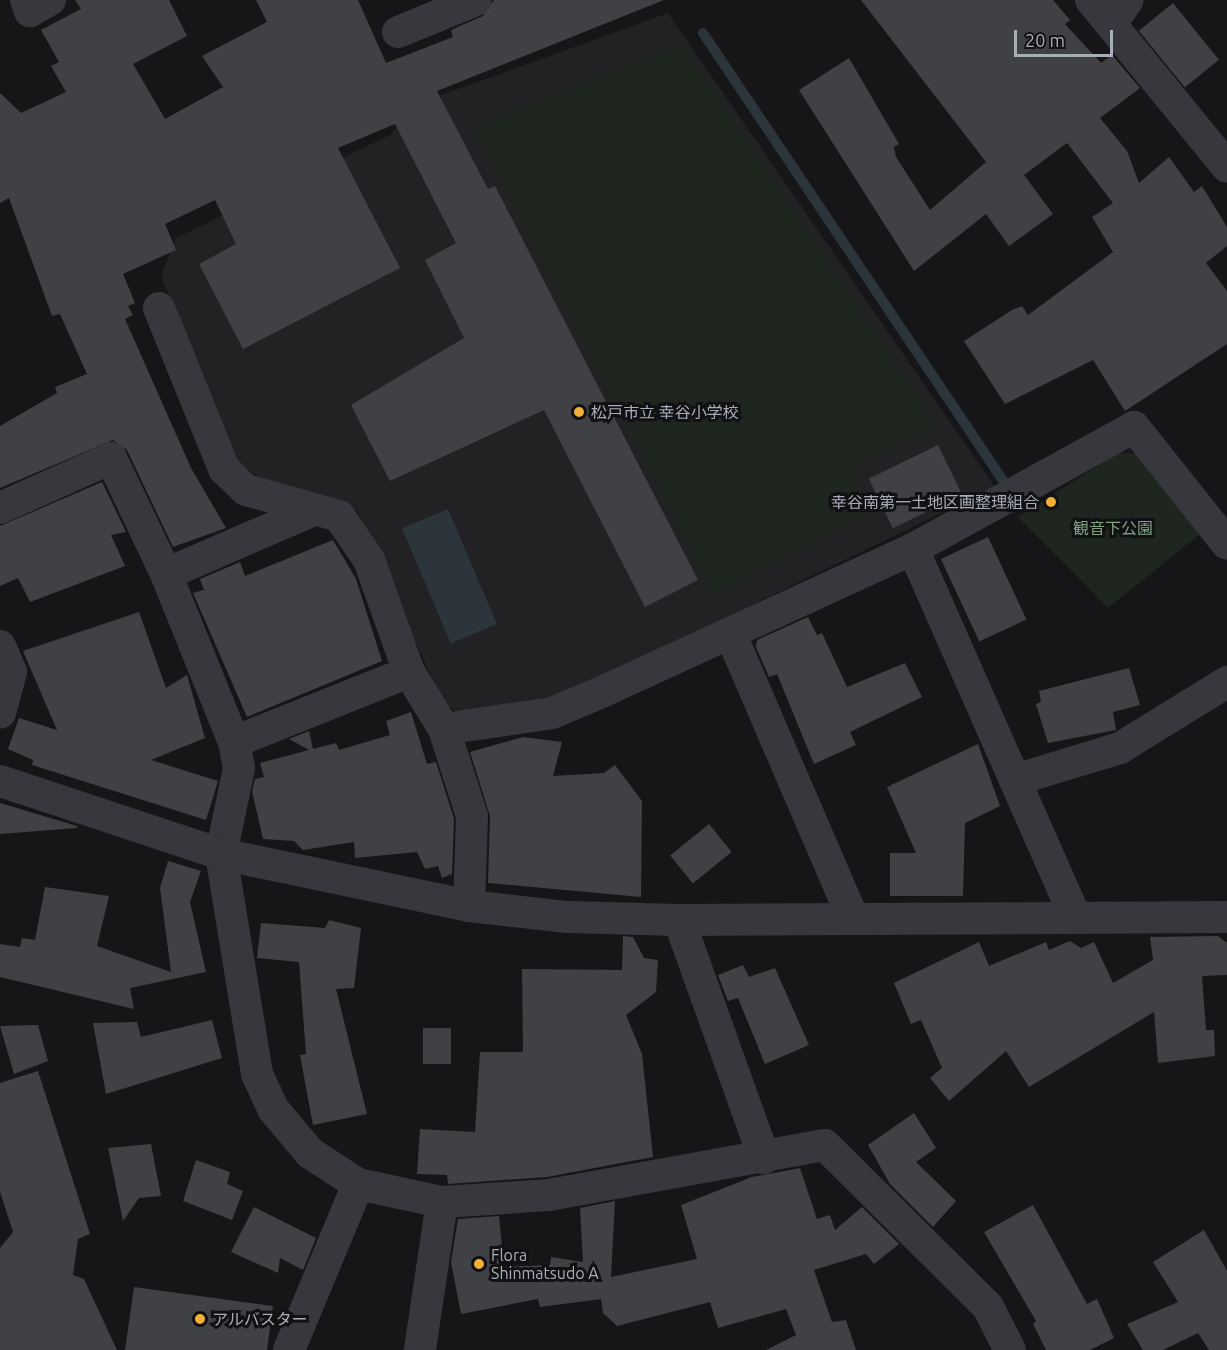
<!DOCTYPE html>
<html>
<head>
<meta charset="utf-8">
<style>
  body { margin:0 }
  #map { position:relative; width:1227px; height:1350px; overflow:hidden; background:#161618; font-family:Ubuntu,"Noto Sans JP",sans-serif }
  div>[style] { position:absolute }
  .built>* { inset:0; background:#222225 }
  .green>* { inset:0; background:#1e261f }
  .water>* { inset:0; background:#2c353c; transform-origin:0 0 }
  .stream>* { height:10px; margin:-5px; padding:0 5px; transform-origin:5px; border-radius:5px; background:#2c353c }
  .building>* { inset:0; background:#404145; transform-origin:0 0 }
  .minor>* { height:32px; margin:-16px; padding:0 16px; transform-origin:16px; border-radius:16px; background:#37383d }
  .dots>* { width:16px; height:16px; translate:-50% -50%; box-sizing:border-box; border:3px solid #111113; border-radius:50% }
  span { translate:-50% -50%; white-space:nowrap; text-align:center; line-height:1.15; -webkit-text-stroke:6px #111113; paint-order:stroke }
  .poi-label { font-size:16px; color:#a8adb8 }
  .left { translate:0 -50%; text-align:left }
  .right { translate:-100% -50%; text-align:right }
  .park-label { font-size:16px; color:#7fa381 }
  .scale { position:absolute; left:1014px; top:30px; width:99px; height:27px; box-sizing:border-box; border:3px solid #a8adb8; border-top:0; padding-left:8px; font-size:18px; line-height:21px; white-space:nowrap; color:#a8adb8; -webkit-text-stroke:4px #111113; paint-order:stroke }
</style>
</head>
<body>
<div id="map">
  <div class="built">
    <div style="clip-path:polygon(668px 13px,995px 487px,554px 701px,460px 713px,443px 703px,358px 512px,343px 502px,270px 485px,238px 462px,161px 276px,176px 238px,392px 134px,411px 106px)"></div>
  </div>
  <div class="green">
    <div style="clip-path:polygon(682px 44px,938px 426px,853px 466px,869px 514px,713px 595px,473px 127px)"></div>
    <div style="clip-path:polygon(1119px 452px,1135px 454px,1200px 534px,1108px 608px,1018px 517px)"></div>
  </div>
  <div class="water">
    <div style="left:448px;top:509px;width:125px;height:50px;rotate:67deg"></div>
  </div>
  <div class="stream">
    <div style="left:703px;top:33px;width:544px;rotate:56.16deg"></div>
  </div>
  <div class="building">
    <div style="clip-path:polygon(75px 0,169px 0,187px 36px,133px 64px,165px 119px,223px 87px,202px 56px,267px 22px,256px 0,358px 0,386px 63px,453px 37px,451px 30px,483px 16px,494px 0,664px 0,437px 91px,488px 189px,495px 186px,698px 580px,645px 607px,544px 410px,390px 481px,351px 405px,464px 338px,425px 260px,456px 243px,395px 124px,338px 148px,400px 268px,243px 349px,199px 264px,236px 244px,215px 200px,165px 224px,176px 250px,123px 274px,135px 303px,128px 306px,133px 315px,125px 319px,191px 468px,226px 528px,173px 547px,127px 450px,113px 440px,0 488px,0 426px,57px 393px,55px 387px,87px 374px,60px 314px,52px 316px,9px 198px,0 203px,0 93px,21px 113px,66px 92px,51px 66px,59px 62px,41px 30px,81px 9px)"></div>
    <div style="clip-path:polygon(861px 0,1053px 0,1070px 20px,1065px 24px,1101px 63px,1112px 55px,1140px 88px,1100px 118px,1127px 151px,1139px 183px,1169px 157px,1194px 192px,1202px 186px,1227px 227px,1227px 246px,1206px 263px,1227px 291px,1227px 344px,1125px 411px,1093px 360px,1005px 404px,964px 341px,1012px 310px,1022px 306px,1028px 315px,1113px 252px,1092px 217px,1113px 203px,1067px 143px,1024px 175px,1053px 214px,1009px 246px,986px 214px,914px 271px,799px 90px,849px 58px,899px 144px,894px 147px,896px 157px,930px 210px,986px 162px)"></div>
    <div style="left:1173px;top:3px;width:73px;height:44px;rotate:51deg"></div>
    <div style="left:938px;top:445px;width:55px;height:77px;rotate:64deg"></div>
    <div style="clip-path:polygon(102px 482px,126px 532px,111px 535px,125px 566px,30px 602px,18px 578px,0 586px,0 526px)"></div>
    <div style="left:988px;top:537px;width:91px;height:52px;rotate:65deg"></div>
    <div style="clip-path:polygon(333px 540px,356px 579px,382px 661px,247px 717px,193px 593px,204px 590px,200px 579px,240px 562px,245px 576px)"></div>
    <div style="clip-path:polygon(139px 612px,166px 688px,187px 675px,205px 738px,151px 760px,218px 781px,206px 820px,32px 765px,33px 760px,8px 749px,19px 718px,57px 730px,23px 651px)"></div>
    <div style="clip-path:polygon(808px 617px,817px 635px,822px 633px,847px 687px,905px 663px,922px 697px,850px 732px,856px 745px,814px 764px,777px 674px,769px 677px,756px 647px,757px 640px)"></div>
    <div style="clip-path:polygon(1129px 668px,1140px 705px,1113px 712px,1116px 730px,1048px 743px,1036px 704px,1041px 702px,1039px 691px)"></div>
    <div style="clip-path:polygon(411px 712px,427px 764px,436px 762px,454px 819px,452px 874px,442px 878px,438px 866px,425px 869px,417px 852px,355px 858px,354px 842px,303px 850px,294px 841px,263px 839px,252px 791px,255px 779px,264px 777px,260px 763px,309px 750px,289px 739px,309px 731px,313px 749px,336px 743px,339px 750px,390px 735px,386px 721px)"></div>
    <div style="clip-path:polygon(523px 737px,562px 742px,553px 776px,604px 773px,615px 765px,642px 801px,641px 897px,488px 883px,490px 816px,470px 752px)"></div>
    <div style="clip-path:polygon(978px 744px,1000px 806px,965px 823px,963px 896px,890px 896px,890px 853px,916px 853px,887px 787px)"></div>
    <div style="clip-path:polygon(0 803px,77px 826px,77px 828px,0 834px)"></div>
    <div style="left:709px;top:824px;width:36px;height:50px;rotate:51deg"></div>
    <div style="clip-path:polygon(168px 861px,201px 871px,190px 902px,206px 972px,130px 988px,134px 1009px,0 977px,0 944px,20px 947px,22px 938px,35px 940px,45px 887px,109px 896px,97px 946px,171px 972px,160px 888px)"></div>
    <div style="clip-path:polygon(329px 920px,361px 928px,354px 988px,336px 989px,367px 1114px,313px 1125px,300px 1055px,306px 1054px,299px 962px,257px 958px,261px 923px,325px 928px)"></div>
    <div style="clip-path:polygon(623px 936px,633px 937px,644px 958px,658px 960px,656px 992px,626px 1015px,642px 1054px,653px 1157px,547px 1177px,448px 1184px,447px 1175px,417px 1174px,420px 1129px,475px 1132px,480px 1052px,523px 1052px,522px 969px,622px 970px)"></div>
    <div style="clip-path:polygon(1218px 936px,1227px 943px,1227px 975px,1202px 976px,1206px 1030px,1214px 1030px,1215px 1056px,1158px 1063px,1154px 1012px,1029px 1087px,1006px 1051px,949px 1101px,930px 1078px,942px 1068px,921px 1020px,911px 1024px,894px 983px,979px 942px,989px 966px,1046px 942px,1049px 950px,1070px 941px,1081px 948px,1094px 942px,1113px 983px,1153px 960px,1150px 937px)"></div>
    <div style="clip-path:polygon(743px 965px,749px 977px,775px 968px,809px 1045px,765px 1064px,738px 998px,728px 1001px,718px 975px)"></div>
    <div style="clip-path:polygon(212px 1020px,222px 1058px,106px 1094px,93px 1023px,137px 1022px,141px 1037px)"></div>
    <div style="clip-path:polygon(38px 1025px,48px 1061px,14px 1074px,0 1026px)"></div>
    <div style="left:423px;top:1028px;width:28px;height:36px"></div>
    <div style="clip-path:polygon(38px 1071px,90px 1234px,78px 1239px,73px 1275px,84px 1279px,117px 1350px,0 1350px,0 1248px,13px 1232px,0 1192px,0 1083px)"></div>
    <div style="clip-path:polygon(914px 1113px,936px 1148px,916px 1162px,956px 1201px,933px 1227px,890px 1184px,868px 1145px)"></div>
    <div style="clip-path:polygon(151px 1144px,161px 1196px,139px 1198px,123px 1221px,108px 1148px)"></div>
    <div style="clip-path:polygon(196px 1160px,230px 1172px,227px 1184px,243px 1191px,232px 1220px,183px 1201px)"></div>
    <div style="clip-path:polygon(800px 1168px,817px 1219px,830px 1215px,835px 1230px,862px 1207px,899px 1244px,874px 1264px,866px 1254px,814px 1270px,832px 1322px,846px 1320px,856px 1350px,766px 1350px,796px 1335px,786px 1309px,718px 1328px,710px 1302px,617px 1326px,603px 1313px,601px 1299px,540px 1307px,538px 1299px,461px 1314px,451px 1262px,458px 1219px,499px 1216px,504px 1267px,550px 1265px,551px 1257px,583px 1262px,580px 1208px,615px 1201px,611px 1277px,697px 1259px,681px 1205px,752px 1177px)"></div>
    <div style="clip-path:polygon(1033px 1205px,1087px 1304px,1097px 1299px,1114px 1338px,1090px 1350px,1046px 1350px,1033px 1324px,1036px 1321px,984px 1232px)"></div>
    <div style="clip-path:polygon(254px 1207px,316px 1238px,303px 1270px,280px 1258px,278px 1273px,231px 1252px)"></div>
    <div style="clip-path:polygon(1204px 1230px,1227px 1271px,1227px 1350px,1209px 1350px,1198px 1333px,1163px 1350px,1143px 1350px,1127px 1324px,1178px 1302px,1153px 1262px)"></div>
    <div style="clip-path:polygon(134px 1287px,273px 1306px,267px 1350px,125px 1350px)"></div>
  </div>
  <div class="minor">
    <div style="left:26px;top:0;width:12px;rotate:70deg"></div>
    <div style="left:30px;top:11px;width:23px;rotate:-29deg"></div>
    <div style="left:1091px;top:0;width:215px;rotate:50.8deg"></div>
    <div style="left:1111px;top:24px;width:29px;rotate:-55deg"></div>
    <div style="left:398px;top:32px;width:84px;rotate:-22.3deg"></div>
    <div style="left:159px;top:308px;width:174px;rotate:68deg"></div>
    <div style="left:224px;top:469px;width:30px;rotate:44deg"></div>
    <div style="left:246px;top:490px;width:97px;rotate:15.6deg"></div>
    <div style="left:339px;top:516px;width:53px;rotate:55.7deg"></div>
    <div style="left:369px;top:560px;width:119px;rotate:70.3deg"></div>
    <div style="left:409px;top:672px;width:67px;rotate:58.4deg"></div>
    <div style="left:444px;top:729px;width:91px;rotate:72.2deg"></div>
    <div style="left:472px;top:816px;width:90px;rotate:91.9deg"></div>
    <div style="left:0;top:508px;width:122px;rotate:-24.2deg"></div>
    <div style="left:111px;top:458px;width:128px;rotate:64.6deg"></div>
    <div style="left:166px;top:574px;width:181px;rotate:68deg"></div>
    <div style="left:913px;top:549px;width:402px;rotate:66.2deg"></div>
    <div style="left:166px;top:574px;width:161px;rotate:-23.4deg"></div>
    <div style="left:731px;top:635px;width:308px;rotate:66.7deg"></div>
    <div style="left:0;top:646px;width:28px;rotate:67deg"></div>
    <div style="left:11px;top:672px;width:42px;rotate:105deg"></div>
    <div style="left:409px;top:672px;width:188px;rotate:158.2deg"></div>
    <div style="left:234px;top:742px;width:26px;rotate:79deg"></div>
    <div style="left:239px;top:768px;width:88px;rotate:101.8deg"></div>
    <div style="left:221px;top:854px;width:223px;rotate:80.7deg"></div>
    <div style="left:257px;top:1074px;width:38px;rotate:65deg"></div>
    <div style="left:273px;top:1109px;width:57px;rotate:49.9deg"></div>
    <div style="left:310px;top:1153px;width:57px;rotate:32.9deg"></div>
    <div style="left:358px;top:1184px;width:86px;rotate:12.1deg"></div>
    <div style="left:442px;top:1202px;width:150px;rotate:98.5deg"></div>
    <div style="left:444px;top:729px;width:109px;rotate:-8.4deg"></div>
    <div style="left:552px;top:713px;width:56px;rotate:-22.9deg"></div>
    <div style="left:604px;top:691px;width:340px;rotate:-24.7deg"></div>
    <div style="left:913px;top:549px;width:252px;rotate:-28.9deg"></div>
    <div style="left:1134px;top:427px;width:149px;rotate:51.5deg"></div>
    <div style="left:1018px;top:779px;width:107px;rotate:-16.9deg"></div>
    <div style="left:1120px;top:748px;width:126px;rotate:-31.7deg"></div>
    <div style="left:0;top:781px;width:233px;rotate:18.3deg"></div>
    <div style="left:221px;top:854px;width:253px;rotate:11.8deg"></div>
    <div style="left:469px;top:906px;width:99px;rotate:6.4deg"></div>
    <div style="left:567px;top:917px;width:112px;rotate:1.5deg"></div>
    <div style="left:679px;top:920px;width:548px;rotate:-0.31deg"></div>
    <div style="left:679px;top:920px;width:253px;rotate:70.3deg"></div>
    <div style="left:442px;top:1202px;width:107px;rotate:-3.7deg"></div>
    <div style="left:549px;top:1195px;width:280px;rotate:-10.3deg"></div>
    <div style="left:825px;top:1145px;width:230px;rotate:44.8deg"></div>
    <div style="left:988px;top:1307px;width:48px;rotate:62.9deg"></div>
    <div style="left:289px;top:1350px;width:180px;rotate:-67.4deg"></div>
  </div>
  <div class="dots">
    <div style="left:579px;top:412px;background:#f2b134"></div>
    <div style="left:1051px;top:502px;background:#f2b134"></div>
    <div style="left:479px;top:1264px;background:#f2b134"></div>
    <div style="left:200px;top:1319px;background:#f2b134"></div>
  </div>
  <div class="poi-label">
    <span class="left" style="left:591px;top:412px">松戸市立 幸谷小学校</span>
    <span class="right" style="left:1039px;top:502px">幸谷南第一土地区画整理組合</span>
    <span class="left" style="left:491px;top:1264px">Flora<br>Shinmatsudo A</span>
    <span class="left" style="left:212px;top:1319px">アルバスター</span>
  </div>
  <div class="park-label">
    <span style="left:1113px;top:528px">観音下公園</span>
  </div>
  <div class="scale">20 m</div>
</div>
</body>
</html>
